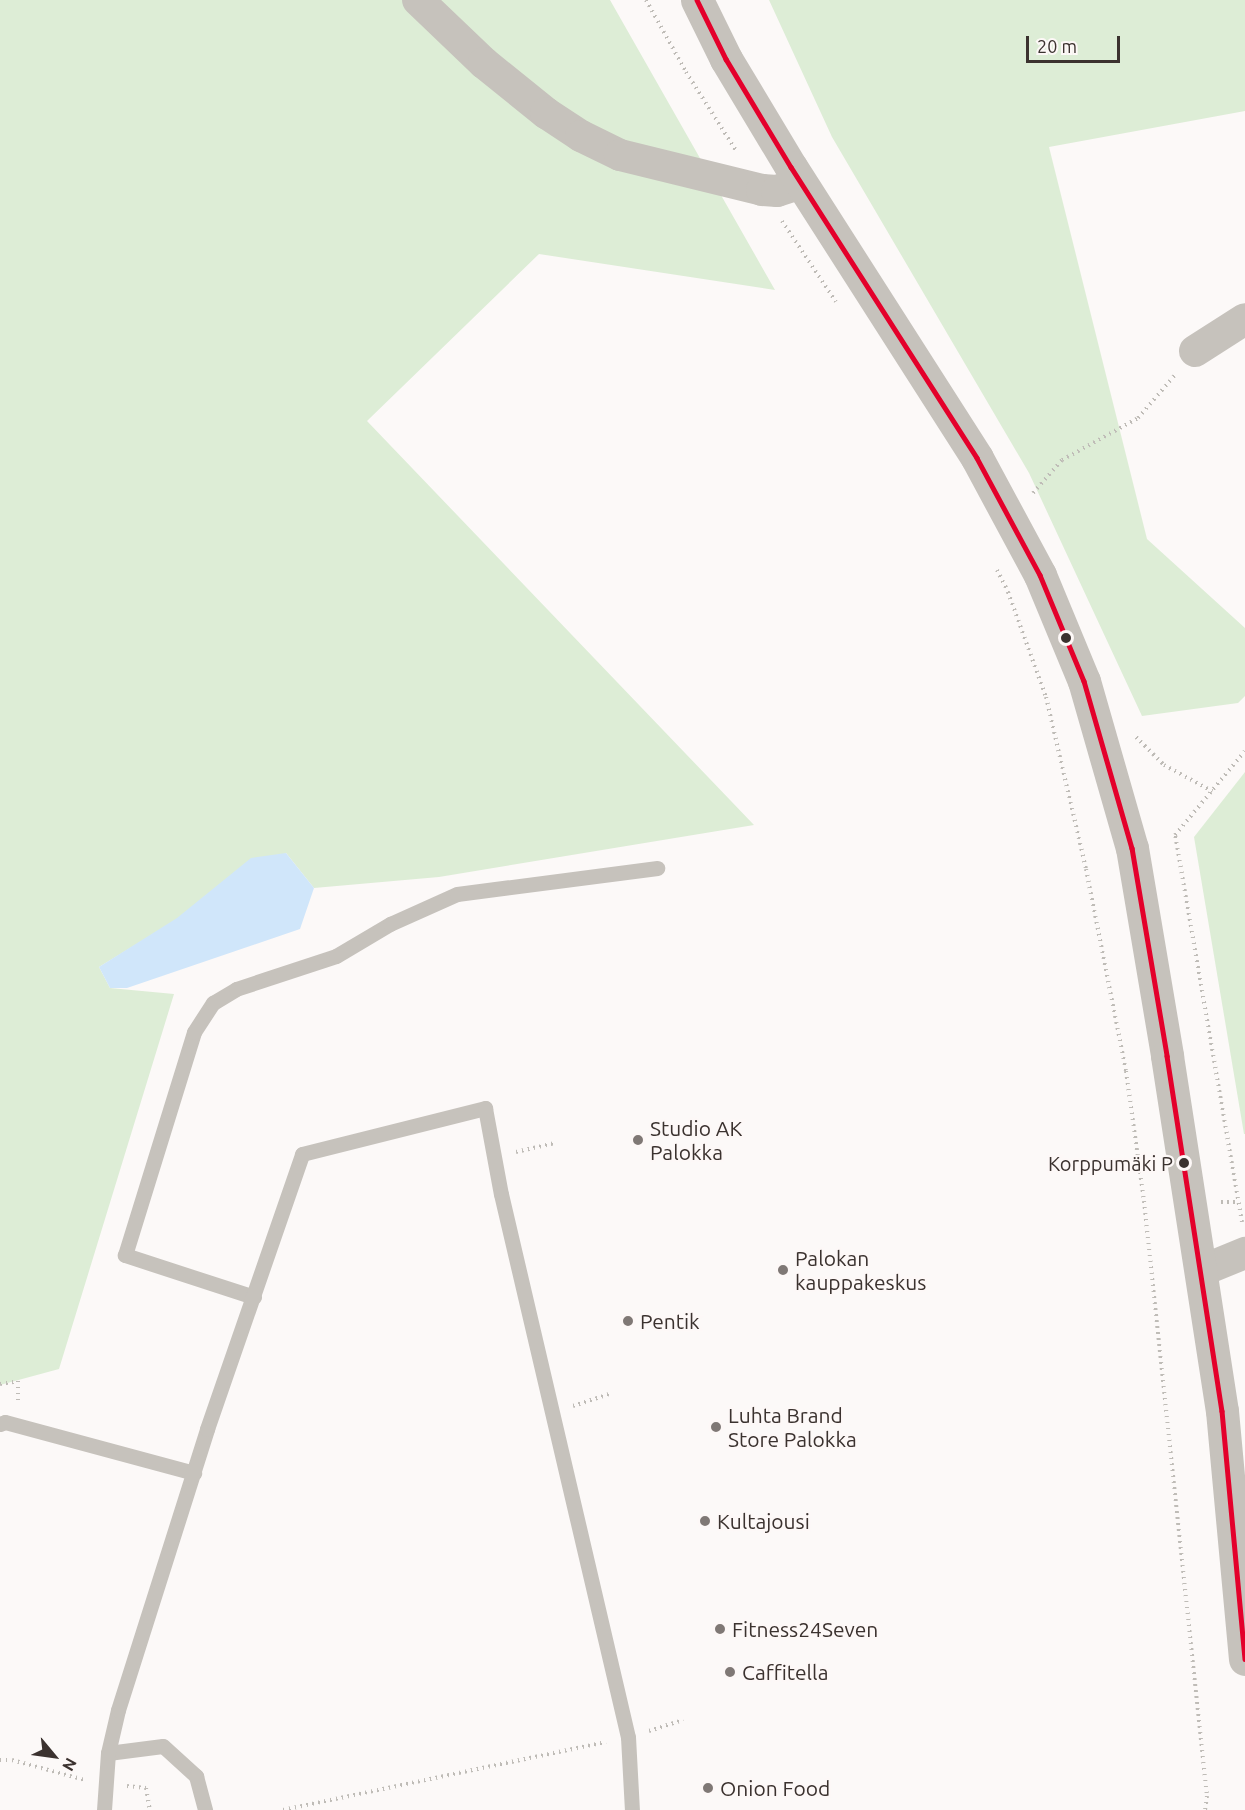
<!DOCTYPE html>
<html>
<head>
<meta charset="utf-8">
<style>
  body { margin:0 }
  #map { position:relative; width:1245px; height:1810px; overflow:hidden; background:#fcf9f8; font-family:Ubuntu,sans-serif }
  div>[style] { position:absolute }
  .green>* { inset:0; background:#ddedd6 }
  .water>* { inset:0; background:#d0e6fa }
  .path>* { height:4px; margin-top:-2px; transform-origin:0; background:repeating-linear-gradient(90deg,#bfbcb7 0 1.5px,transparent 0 6px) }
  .service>* { height:15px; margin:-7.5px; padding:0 7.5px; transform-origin:7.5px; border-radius:7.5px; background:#c6c2bc }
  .minor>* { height:32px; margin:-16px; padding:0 16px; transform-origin:16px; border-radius:16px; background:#c6c2bc }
  .tertiary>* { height:33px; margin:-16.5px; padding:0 16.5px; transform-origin:16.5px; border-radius:16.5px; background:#c6c2bc }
  .bus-1>* { height:4.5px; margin:-2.25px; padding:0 2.25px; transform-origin:2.25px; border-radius:2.25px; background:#e4002b }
  .dots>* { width:16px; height:16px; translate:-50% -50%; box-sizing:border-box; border:3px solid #fdf8f7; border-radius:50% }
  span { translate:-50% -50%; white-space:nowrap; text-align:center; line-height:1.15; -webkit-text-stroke:4.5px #fdf8f7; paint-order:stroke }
  .bus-label { font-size:20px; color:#3b322f }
  .right { translate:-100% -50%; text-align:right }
  .poi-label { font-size:21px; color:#3b322f }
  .left { translate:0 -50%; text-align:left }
  .north { position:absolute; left:24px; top:1726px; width:60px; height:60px; -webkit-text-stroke:4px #fdf8f7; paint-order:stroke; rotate:119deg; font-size:16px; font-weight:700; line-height:24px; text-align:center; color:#3b322f }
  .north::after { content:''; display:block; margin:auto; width:21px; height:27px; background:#3b322f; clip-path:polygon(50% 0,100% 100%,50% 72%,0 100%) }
  .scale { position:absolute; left:1026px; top:36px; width:94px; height:27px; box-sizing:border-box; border:3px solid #3b322f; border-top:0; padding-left:8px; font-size:18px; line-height:21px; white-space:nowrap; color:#3b322f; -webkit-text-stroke:4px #fdf8f7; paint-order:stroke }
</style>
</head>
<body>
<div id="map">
  <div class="green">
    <div style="clip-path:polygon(0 0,610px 0,775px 290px,539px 254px,367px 421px,754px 825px,439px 877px,314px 888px,286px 853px,99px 967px,110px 988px,174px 994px,59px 1369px,0 1385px)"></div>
    <div style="clip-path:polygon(769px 0,1245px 0,1245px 111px,1049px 147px,1147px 539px,1245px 628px,1245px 696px,1238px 703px,1142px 716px,1029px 473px,832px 137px)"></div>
    <div style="clip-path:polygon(1245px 772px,1245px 1134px,1244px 1134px,1194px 837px)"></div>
  </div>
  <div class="water">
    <div style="clip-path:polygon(286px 853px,314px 888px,300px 929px,127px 988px,110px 988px,99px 967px,177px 918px,251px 858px)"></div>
  </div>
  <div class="path">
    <div style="left:646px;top:0;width:82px;rotate:60.9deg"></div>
    <div style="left:686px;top:72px;width:95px;rotate:57.5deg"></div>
    <div style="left:782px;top:221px;width:97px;rotate:56.3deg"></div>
    <div style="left:1033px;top:493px;width:44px;rotate:-48.7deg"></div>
    <div style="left:1062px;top:460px;width:87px;rotate:-28.9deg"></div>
    <div style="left:1138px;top:418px;width:57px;rotate:-49.3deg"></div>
    <div style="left:997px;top:570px;width:25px;rotate:63deg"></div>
    <div style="left:1008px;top:592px;width:112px;rotate:70.1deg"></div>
    <div style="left:1046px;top:697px;width:177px;rotate:76.9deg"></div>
    <div style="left:1086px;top:869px;width:206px;rotate:78.8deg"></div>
    <div style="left:1126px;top:1071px;width:131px;rotate:82.1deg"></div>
    <div style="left:1144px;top:1201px;width:598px;rotate:83.96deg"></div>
    <div style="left:1207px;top:1796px;width:14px;rotate:98deg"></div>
    <div style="left:1136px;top:737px;width:40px;rotate:45deg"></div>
    <div style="left:1164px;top:765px;width:55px;rotate:28.4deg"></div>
    <div style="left:516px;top:1152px;width:40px;rotate:-13deg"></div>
    <div style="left:1221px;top:1202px;width:17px"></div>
    <div style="left:1242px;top:1222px;width:393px;rotate:-99.8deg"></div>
    <div style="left:1175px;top:835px;width:109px;rotate:-50.2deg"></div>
    <div style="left:0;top:1384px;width:18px;rotate:-9deg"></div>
    <div style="left:18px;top:1381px;width:20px;rotate:90deg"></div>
    <div style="left:573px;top:1406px;width:41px;rotate:-18.4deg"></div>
    <div style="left:649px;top:1731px;width:36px;rotate:-18deg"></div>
    <div style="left:0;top:1760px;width:12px"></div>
    <div style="left:12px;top:1760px;width:76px;rotate:15.3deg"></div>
    <div style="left:127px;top:1786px;width:19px;rotate:6deg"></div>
    <div style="left:146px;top:1788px;width:22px;rotate:80deg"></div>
    <div style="left:283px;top:1810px;width:330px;rotate:-11.9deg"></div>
  </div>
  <div class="service">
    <div style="left:254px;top:1297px;width:136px;rotate:-162deg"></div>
    <div style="left:125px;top:1255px;width:233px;rotate:-72.8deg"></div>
    <div style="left:194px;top:1032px;width:35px;rotate:-57deg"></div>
    <div style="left:213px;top:1003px;width:27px;rotate:-31deg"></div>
    <div style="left:236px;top:989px;width:105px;rotate:-18.3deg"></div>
    <div style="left:336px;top:956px;width:63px;rotate:-30.7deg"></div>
    <div style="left:390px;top:924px;width:73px;rotate:-24.1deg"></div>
    <div style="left:457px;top:894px;width:202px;rotate:-7.4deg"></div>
    <div style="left:0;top:1424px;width:5px;rotate:-22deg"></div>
    <div style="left:5px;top:1422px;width:196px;rotate:15.1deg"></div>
    <div style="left:108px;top:1753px;width:55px;rotate:-7.3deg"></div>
    <div style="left:163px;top:1746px;width:45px;rotate:42.3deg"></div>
    <div style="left:196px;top:1776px;width:35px;rotate:75deg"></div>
    <div style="left:104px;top:1810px;width:57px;rotate:-86deg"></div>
    <div style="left:108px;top:1753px;width:44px;rotate:-76.9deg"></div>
    <div style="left:118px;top:1710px;width:295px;rotate:-72.4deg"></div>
    <div style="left:207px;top:1429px;width:291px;rotate:-70.9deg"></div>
    <div style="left:302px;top:1154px;width:189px;rotate:-14.1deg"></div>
    <div style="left:485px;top:1108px;width:87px;rotate:79.5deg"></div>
    <div style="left:501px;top:1194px;width:558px;rotate:76.84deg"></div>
    <div style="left:628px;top:1737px;width:73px;rotate:86.9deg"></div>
  </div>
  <div class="minor">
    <div style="left:418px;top:0;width:91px;rotate:43.7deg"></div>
    <div style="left:484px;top:63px;width:80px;rotate:38.9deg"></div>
    <div style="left:546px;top:113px;width:42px;rotate:33.3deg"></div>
    <div style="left:581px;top:136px;width:43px;rotate:26deg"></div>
    <div style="left:620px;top:155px;width:146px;rotate:13.8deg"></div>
    <div style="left:762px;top:190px;width:15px;rotate:4deg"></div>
    <div style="left:777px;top:191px;width:25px;rotate:-18deg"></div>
    <div style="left:1195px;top:351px;width:59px;rotate:-32.6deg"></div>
    <div style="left:1201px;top:1271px;width:48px;rotate:-22.2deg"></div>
  </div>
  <div class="tertiary">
    <div style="left:697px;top:0;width:66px;rotate:63.8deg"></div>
    <div style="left:726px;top:59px;width:126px;rotate:59deg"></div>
    <div style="left:791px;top:167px;width:345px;rotate:57.4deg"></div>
    <div style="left:977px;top:458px;width:133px;rotate:61.7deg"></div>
    <div style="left:1040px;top:575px;width:115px;rotate:67.5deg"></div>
    <div style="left:1084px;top:681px;width:174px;rotate:74deg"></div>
    <div style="left:1132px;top:848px;width:211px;rotate:80.4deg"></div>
    <div style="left:1167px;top:1056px;width:359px;rotate:81.2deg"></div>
    <div style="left:1222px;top:1411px;width:249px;rotate:84.7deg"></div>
  </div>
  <div class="bus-1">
    <div style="left:697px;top:0;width:66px;rotate:63.8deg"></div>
    <div style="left:726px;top:59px;width:126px;rotate:59deg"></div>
    <div style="left:791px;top:167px;width:345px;rotate:57.4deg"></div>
    <div style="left:977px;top:458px;width:133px;rotate:61.7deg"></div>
    <div style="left:1040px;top:575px;width:115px;rotate:67.5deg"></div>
    <div style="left:1084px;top:681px;width:174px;rotate:74deg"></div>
    <div style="left:1132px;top:848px;width:211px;rotate:80.4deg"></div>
    <div style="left:1167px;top:1056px;width:359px;rotate:81.2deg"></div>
    <div style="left:1222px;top:1411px;width:249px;rotate:84.7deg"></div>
  </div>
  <div class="dots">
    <div style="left:1066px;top:638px;background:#3b322f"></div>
    <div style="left:638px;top:1140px;background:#7f7875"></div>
    <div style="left:1184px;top:1163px;background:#3b322f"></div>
    <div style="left:783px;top:1270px;background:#7f7875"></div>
    <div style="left:628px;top:1321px;background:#7f7875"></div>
    <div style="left:716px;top:1427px;background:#7f7875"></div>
    <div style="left:705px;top:1521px;background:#7f7875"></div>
    <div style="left:720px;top:1629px;background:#7f7875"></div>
    <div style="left:730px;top:1672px;background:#7f7875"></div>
    <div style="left:708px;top:1788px;background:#7f7875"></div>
  </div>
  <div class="bus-label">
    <span class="right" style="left:1173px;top:1163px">Korppumäki P</span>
  </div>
  <div class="poi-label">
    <span class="left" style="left:650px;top:1140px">Studio AK<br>Palokka</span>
    <span class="left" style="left:795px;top:1270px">Palokan<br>kauppakeskus</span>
    <span class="left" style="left:640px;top:1321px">Pentik</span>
    <span class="left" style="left:728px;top:1427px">Luhta Brand<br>Store Palokka</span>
    <span class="left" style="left:717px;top:1521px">Kultajousi</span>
    <span class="left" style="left:732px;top:1629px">Fitness24Seven</span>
    <span class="left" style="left:742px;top:1672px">Caffitella</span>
    <span class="left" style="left:720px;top:1788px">Onion Food</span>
  </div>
  <div class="north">N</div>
  <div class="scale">20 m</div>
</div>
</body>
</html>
